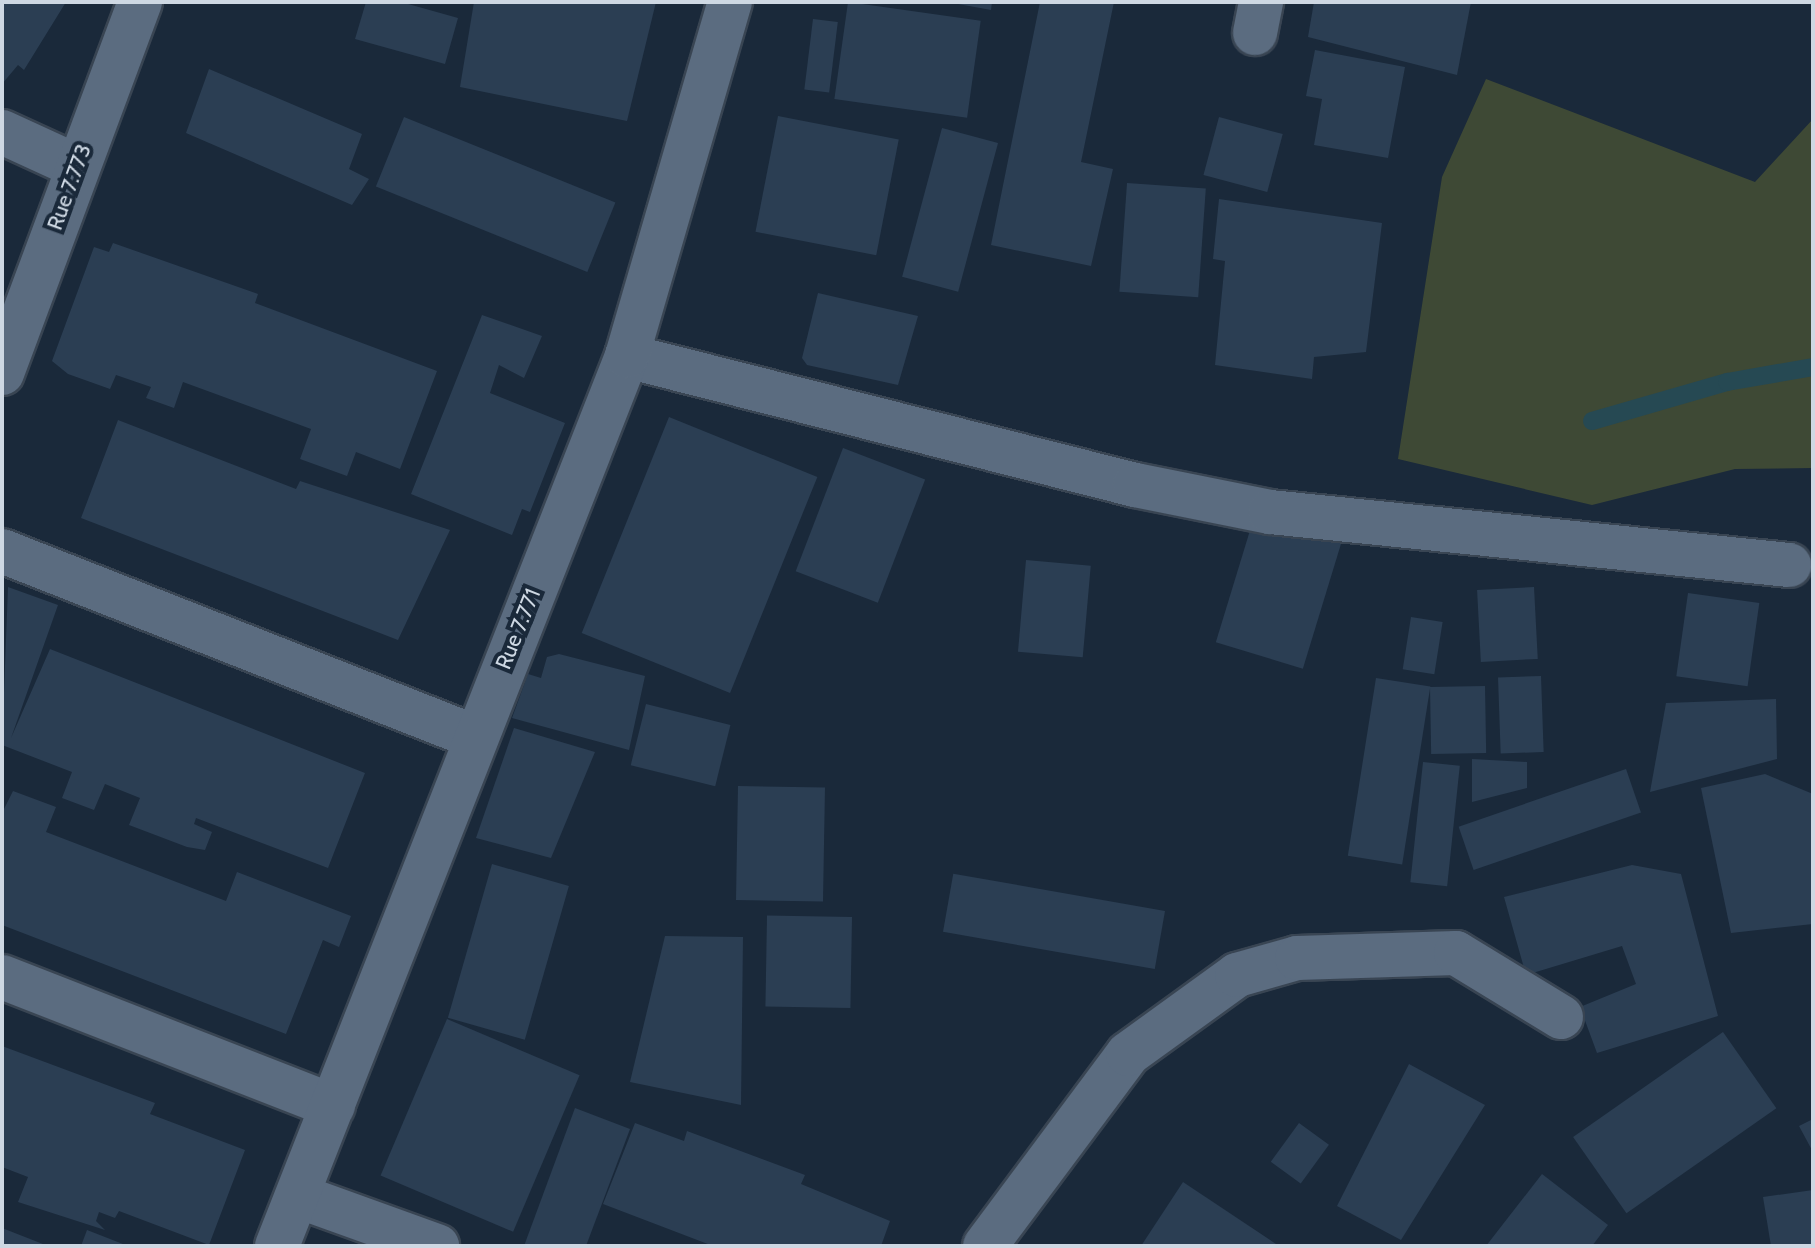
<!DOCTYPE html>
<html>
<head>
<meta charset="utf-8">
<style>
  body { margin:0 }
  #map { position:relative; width:1815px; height:1248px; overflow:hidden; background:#1a293a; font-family:Cabin,sans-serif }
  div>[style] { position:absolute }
  .green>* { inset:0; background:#3e4935 }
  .stream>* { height:18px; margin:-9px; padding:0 9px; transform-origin:9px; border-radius:9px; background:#264953 }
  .building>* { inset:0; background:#2b3e53; transform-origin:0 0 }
  .roads { filter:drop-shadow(2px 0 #394553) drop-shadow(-2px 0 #394553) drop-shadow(0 2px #394553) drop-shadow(0 -2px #394553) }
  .minor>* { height:44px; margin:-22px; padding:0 22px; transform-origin:22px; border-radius:22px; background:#5b6c80 }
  span { translate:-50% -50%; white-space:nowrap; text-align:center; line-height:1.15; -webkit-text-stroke:8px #1a293a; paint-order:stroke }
  .street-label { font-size:22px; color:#ced8e3 }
  .frame { position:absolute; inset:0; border:4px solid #ced8e3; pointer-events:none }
</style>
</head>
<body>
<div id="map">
  <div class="green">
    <div style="clip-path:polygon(1486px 79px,1755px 182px,1813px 119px,1813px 468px,1735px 469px,1592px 505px,1398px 459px,1442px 177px)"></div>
  </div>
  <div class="stream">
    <div style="left:1592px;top:421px;width:141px;rotate:-16.1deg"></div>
    <div style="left:1727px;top:382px;width:87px;rotate:-9.9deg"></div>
  </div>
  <div class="building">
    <div style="clip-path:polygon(2px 2px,66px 2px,24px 70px,18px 65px,2px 84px)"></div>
    <div style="clip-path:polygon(366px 2px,401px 2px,458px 18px,445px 64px,355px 39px)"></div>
    <div style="clip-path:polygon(474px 2px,656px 2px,627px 121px,460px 87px)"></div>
    <div style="left:848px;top:2px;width:134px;height:98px;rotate:8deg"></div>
    <div style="clip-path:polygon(947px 2px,992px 2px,991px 10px)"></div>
    <div style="clip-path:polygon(1040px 2px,1114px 2px,1081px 162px,1113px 169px,1091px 266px,991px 245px)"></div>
    <div style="clip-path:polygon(1314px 2px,1471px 2px,1457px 75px,1308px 37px)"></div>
    <div style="left:813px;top:19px;width:25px;height:71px;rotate:7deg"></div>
    <div style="clip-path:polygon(1315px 50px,1405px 67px,1388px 158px,1314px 145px,1322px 99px,1306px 96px)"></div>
    <div style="clip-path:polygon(209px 69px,362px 134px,349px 169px,369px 179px,352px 205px,186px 133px)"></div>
    <div style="left:778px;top:116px;width:123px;height:118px;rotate:11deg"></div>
    <div style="left:404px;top:117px;width:228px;height:75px;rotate:22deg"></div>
    <div style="left:1219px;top:117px;width:66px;height:60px;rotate:15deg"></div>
    <div style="left:942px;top:128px;width:58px;height:154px;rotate:15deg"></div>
    <div style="left:1127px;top:183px;width:79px;height:109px;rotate:4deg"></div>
    <div style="clip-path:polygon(1219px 199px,1382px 223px,1366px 352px,1314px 357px,1312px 379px,1215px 365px,1225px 261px,1213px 259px)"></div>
    <div style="clip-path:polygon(113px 243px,258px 294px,255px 303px,437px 371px,400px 469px,356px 452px,347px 476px,300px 459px,311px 429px,183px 382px,174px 408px,146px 398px,151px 387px,116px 375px,110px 389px,68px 374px,52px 361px,94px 247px,109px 252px)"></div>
    <div style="clip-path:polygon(818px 293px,918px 316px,898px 385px,807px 365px,802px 358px)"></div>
    <div style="clip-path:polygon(482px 315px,542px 336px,524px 378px,499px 365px,490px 393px,565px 423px,530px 512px,522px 509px,512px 535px,411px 494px)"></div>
    <div style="left:669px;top:417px;width:160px;height:233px;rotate:22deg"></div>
    <div style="clip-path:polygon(118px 420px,296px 489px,300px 481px,450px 530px,398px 640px,81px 518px)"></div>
    <div style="left:843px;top:448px;width:88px;height:132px;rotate:21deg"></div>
    <div style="left:1255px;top:514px;width:91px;height:134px;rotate:17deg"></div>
    <div style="left:1026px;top:560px;width:65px;height:92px;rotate:5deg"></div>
    <div style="clip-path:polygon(8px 587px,58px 605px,11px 738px,50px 649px,365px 773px,328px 868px,196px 818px,194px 824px,212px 832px,205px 850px,187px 847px,129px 825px,140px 798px,105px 784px,94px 810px,62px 798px,72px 772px,2px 745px)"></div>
    <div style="left:1534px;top:587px;width:72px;height:57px;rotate:87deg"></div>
    <div style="left:1688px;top:593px;width:72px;height:84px;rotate:8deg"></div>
    <div style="left:1411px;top:617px;width:32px;height:53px;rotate:9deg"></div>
    <div style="clip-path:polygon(559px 654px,645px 676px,629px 750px,512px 718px,528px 674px,541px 678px,547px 657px)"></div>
    <div style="left:1541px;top:676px;width:76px;height:43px;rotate:88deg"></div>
    <div style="left:1376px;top:678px;width:55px;height:180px;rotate:9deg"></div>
    <div style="left:1485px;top:686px;width:67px;height:55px;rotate:89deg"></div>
    <div style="clip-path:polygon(1776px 699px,1777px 759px,1650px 792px,1666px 703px)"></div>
    <div style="left:646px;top:704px;width:87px;height:63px;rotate:14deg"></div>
    <div style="clip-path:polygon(514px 728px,595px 752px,551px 858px,476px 838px)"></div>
    <div style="clip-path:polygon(1472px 759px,1527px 762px,1527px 788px,1472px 802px)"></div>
    <div style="left:1423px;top:762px;width:37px;height:121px;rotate:6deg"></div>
    <div style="left:1626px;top:769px;width:46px;height:177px;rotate:71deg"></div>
    <div style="clip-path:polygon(1765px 774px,1813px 794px,1813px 924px,1731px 933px,1701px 788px)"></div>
    <div style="left:738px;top:786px;width:87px;height:114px;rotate:1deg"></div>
    <div style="clip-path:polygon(13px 791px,56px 807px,46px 832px,226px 901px,237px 872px,351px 916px,339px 947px,323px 940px,286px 1034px,2px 925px,2px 813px)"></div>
    <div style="left:492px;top:864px;width:80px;height:160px;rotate:16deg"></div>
    <div style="clip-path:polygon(1632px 865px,1681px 874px,1718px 1016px,1597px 1053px,1580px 1007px,1636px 984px,1622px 946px,1526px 975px,1504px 897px)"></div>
    <div style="left:1165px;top:911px;width:59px;height:215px;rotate:100deg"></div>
    <div style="left:852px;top:917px;width:91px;height:85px;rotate:91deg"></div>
    <div style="clip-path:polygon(665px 936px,743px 937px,741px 1105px,630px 1082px)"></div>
    <div style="left:447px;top:1019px;width:144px;height:170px;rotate:23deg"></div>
    <div style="left:1723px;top:1032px;width:93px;height:183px;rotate:55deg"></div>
    <div style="clip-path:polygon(2px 1046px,155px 1103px,150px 1114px,245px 1150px,209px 1245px,119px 1211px,115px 1218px,99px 1212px,96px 1221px,105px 1230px,18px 1202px,28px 1177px,2px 1167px)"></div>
    <div style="clip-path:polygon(1409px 1064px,1485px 1105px,1401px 1240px,1337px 1206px)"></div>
    <div style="clip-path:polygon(575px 1108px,630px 1129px,586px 1246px,524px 1246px)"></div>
    <div style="clip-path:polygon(1813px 1119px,1813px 1152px,1799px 1126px)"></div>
    <div style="clip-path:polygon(635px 1123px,684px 1141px,687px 1131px,805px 1175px,801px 1184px,890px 1221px,881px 1246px,713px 1246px,603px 1204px)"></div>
    <div style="left:1299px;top:1123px;width:37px;height:48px;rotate:36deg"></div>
    <div style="clip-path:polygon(1542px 1174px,1608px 1225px,1592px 1246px,1486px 1246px)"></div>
    <div style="clip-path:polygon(1183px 1182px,1279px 1246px,1141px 1246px)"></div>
    <div style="clip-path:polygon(1813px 1190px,1813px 1246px,1771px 1246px,1763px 1197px)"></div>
    <div style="clip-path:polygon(2px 1228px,48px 1246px,2px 1246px)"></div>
    <div style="clip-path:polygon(87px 1230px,128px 1246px,81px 1246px)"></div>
  </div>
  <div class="roads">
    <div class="minor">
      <div style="left:1255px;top:33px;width:32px;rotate:-79deg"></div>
      <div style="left:2px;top:132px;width:81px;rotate:24.7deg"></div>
      <div style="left:627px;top:356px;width:524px;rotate:14.25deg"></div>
      <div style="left:1135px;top:485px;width:138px;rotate:11.3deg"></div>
      <div style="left:1270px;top:512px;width:522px;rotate:5.83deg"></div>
      <div style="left:2px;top:373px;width:396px;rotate:-69.6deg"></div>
      <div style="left:2px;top:551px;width:508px;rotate:21.47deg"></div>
      <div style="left:2px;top:977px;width:355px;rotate:21.3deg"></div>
      <div style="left:298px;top:1196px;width:148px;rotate:19.8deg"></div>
      <div style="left:277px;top:1246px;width:956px;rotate:-68.53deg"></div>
      <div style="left:627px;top:356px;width:369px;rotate:-73.8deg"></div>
      <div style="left:985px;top:1246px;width:239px;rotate:-53.3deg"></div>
      <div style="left:1128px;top:1054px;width:135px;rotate:-35.9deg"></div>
      <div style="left:1237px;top:975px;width:62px;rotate:-15.8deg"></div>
      <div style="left:1297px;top:958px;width:159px;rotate:-1.8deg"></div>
      <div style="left:1456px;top:953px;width:123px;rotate:31.4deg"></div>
    </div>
  </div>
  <div class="street-label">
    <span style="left:69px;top:187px;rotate:-70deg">Rue 7.773</span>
    <span style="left:518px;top:629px;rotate:-68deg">Rue 7.771</span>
  </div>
  <div class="frame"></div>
</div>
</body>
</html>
